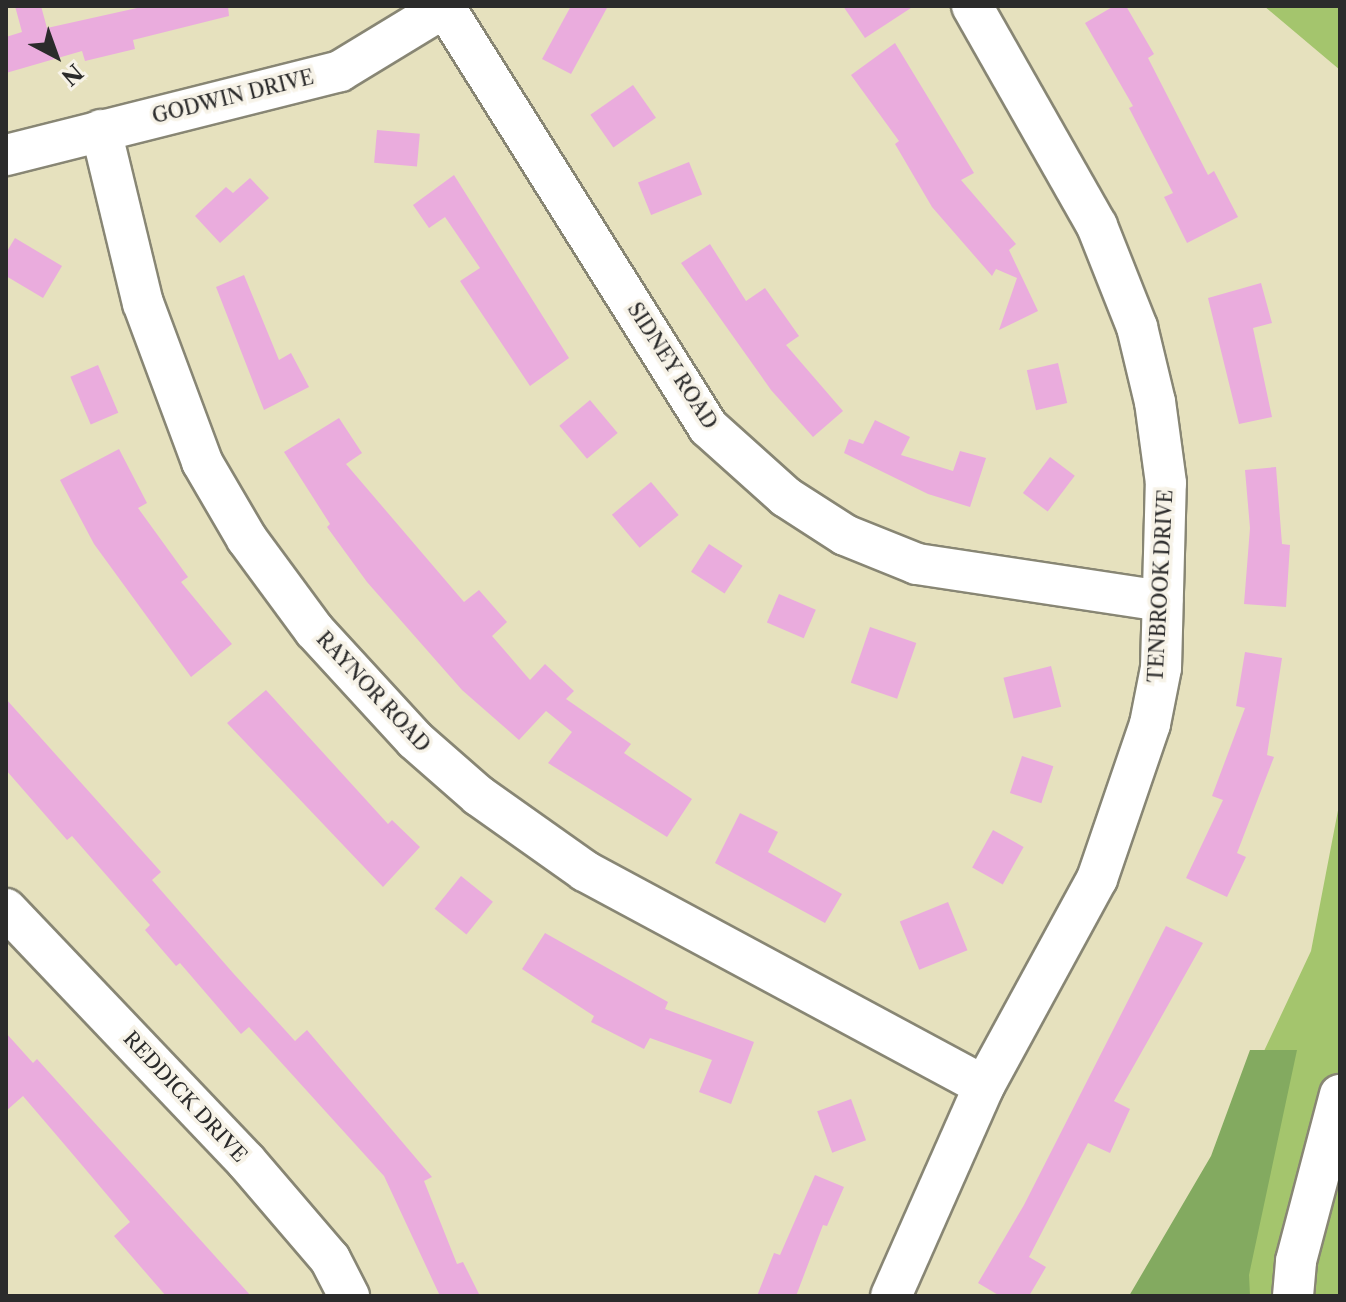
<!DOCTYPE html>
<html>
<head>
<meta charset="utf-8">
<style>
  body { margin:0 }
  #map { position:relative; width:1346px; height:1302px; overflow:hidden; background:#e6e1be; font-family:"Libre Caslon Text",serif }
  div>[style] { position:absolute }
  .green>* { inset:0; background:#a4c56d }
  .forest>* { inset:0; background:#83aa60 }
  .building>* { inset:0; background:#eaacdd; transform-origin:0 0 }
  .roads { filter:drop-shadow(2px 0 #888674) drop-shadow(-2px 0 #888674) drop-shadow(0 2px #888674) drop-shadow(0 -2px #888674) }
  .minor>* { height:40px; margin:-20px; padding:0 20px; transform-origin:20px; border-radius:20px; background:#fff }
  span { translate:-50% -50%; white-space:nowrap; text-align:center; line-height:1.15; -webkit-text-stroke:7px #f7f3e8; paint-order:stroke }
  .street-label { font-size:20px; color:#2b2b2b }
  .frame { position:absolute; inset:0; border:8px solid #2b2b2b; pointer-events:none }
  .north { position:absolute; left:16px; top:16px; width:80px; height:80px; -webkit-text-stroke:6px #f7f3e8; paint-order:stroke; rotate:139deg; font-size:22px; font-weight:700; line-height:32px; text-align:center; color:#2b2b2b }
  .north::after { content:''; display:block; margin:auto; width:28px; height:36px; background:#2b2b2b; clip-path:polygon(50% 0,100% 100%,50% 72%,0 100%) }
</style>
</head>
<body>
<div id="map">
  <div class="green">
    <div style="clip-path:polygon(1264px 6px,1340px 6px,1340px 72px,1340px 70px)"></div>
    <div style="clip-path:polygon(1340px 800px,1340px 1296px,1133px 1296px,1211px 1164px,1311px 951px)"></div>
  </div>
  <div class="forest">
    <div style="clip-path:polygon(1250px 1050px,1297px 1050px,1249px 1275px,1250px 1296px,1129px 1296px,1211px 1156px)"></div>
  </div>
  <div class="building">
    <div style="clip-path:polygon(15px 6px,41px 6px,47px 28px,146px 6px,228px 6px,229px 16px,133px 40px,135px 49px,85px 61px,82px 51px,6px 73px,6px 37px,22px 32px)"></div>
    <div style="clip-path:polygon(571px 6px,608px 6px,571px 74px,542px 59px)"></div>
    <div style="clip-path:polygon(843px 6px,914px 6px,865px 38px)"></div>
    <div style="clip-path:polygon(1114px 6px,1126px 6px,1154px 54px,1148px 58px,1208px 175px,1214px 171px,1238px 217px,1187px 243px,1164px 197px,1173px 193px,1129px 108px,1133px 106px,1085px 23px)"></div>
    <div style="clip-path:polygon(895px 43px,974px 173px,961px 180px,1016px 244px,1009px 250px,1038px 311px,999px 330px,1017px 278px,996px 269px,992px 276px,932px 207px,895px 144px,899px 141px,851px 75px)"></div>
    <div style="left:633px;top:85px;width:40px;height:52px;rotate:55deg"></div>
    <div style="left:377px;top:130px;width:43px;height:33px;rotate:5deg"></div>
    <div style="left:689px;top:162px;width:35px;height:55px;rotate:68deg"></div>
    <div style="clip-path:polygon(454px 175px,569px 358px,530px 386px,460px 281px,480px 268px,445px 217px,429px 228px,413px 205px)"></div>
    <div style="clip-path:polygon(250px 178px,269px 198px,220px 243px,195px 216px,226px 187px,233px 193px)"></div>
    <div style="clip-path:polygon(15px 238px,62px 266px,43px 298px,6px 276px,6px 253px)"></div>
    <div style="clip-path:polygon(710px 244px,746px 301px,765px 288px,799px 336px,786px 345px,843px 411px,813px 437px,771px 390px,681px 263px)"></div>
    <div style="clip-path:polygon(244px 275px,279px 360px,291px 353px,309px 387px,264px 410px,216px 287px)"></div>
    <div style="clip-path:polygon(1261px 283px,1272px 323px,1253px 328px,1272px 417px,1239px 424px,1208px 298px)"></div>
    <div style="left:1058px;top:363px;width:41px;height:32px;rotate:77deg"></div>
    <div style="left:98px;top:365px;width:52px;height:30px;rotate:67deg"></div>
    <div style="left:590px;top:400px;width:43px;height:40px;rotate:50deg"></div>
    <div style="clip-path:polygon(339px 418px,362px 453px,346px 464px,464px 602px,479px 590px,507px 622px,492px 636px,530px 680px,545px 664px,574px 691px,566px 699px,631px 744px,624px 753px,692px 799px,667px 837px,548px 763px,572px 732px,546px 711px,519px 740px,462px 690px,367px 582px,327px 527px,330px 524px,284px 452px)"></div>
    <div style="clip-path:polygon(875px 420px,910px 437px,901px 455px,953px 471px,960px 451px,986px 458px,970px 507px,928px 494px,844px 453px,849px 439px,863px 444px)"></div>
    <div style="clip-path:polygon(119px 449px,147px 503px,138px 508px,188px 577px,181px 582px,232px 644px,191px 677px,94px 544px,60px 480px)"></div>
    <div style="left:1050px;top:457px;width:31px;height:45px;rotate:37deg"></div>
    <div style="clip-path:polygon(1276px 467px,1282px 544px,1290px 545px,1286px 607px,1244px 604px,1250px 528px,1245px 470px)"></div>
    <div style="left:651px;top:482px;width:43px;height:51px;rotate:50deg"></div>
    <div style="left:709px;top:544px;width:40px;height:33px;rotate:33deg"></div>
    <div style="left:779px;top:594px;width:40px;height:31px;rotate:23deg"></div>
    <div style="left:870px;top:627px;width:49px;height:59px;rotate:19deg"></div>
    <div style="clip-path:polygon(1245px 652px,1282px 658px,1267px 755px,1274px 757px,1237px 853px,1246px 857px,1227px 897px,1186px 878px,1223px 800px,1212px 796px,1245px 708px,1236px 706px)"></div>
    <div style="left:1051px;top:666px;width:42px;height:49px;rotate:76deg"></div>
    <div style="clip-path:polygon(266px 690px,388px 824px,392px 820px,420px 847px,383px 887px,227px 723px)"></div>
    <div style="clip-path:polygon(6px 699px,161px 872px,152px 880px,233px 973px,295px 1041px,307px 1030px,432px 1177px,424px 1181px,457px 1264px,463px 1262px,480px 1296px,440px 1296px,384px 1176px,249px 1027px,241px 1034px,180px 963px,176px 966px,145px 930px,150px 925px,72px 836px,67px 840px,6px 770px)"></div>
    <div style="left:1022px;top:756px;width:33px;height:39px;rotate:18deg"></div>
    <div style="clip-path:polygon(740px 813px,778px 832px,768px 852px,842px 894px,825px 923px,715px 863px)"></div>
    <div style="left:993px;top:830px;width:35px;height:43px;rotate:29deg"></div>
    <div style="left:461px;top:876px;width:41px;height:42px;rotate:39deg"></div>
    <div style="left:948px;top:902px;width:52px;height:52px;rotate:68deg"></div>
    <div style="clip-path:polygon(1166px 926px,1203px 943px,1114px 1101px,1130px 1109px,1110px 1153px,1088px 1143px,1029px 1257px,1046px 1267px,1029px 1296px,1000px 1296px,978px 1283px,1024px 1205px)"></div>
    <div style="clip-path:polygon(545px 933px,668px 1002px,665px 1009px,754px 1042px,731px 1104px,699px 1092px,712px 1060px,650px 1038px,644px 1049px,591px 1022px,594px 1016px,522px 969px)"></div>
    <div style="clip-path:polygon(6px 1033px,33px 1063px,37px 1059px,251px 1296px,166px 1296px,114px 1236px,130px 1222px,70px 1151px,23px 1096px,6px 1111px)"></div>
    <div style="left:851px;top:1099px;width:44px;height:36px;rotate:70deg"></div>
    <div style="clip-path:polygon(815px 1175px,844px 1187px,827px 1226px,823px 1225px,796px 1296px,757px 1296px,774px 1253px,780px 1255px)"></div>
  </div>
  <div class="roads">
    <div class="minor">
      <div style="left:444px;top:6px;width:497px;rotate:57.9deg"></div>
      <div style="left:708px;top:427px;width:105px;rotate:41.9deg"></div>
      <div style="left:786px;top:497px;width:70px;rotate:32.8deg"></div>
      <div style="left:845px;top:535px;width:78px;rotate:21.9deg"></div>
      <div style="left:917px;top:564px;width:248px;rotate:8.6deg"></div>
      <div style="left:101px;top:130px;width:178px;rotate:76.4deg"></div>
      <div style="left:143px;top:303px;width:170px;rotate:69.6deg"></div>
      <div style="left:202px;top:462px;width:89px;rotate:59.7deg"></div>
      <div style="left:247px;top:539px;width:113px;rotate:53.6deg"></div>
      <div style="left:314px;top:630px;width:149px;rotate:47.4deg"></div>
      <div style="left:415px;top:740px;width:85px;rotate:41.2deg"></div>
      <div style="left:479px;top:796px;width:130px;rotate:35.3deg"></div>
      <div style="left:585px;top:871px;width:453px;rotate:28.3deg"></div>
      <div style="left:6px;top:155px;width:344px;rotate:-14.1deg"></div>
      <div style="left:340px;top:71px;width:125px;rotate:-31.3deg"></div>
      <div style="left:6px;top:909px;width:348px;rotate:46.4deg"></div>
      <div style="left:246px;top:1161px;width:129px;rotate:49.4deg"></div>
      <div style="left:330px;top:1259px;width:42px;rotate:62.8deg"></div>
      <div style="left:891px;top:1296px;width:230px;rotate:-66.1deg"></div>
      <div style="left:984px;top:1086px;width:236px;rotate:-61.4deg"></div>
      <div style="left:1097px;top:879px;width:164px;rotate:-71.1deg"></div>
      <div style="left:1150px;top:724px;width:57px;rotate:-78.9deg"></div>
      <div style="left:1161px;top:668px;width:185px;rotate:-88.5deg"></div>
      <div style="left:1166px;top:483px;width:82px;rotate:-97.7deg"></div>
      <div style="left:1155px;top:402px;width:77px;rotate:-103.5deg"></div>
      <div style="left:1137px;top:327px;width:109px;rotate:-111.6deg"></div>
      <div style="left:1097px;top:226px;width:253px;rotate:-119.6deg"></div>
      <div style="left:1293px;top:1296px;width:35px;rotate:-85deg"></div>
      <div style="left:1296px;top:1261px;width:172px;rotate:-75.2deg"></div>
    </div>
  </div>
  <div class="street-label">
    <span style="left:233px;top:97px;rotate:-14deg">GODWIN DRIVE</span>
    <span style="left:672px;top:366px;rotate:57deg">SIDNEY ROAD</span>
    <span style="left:1161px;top:586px;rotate:-87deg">TENBROOK DRIVE</span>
    <span style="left:373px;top:692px;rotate:47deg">RAYNOR ROAD</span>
    <span style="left:185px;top:1097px;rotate:47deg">REDDICK DRIVE</span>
  </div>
  <div class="frame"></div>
  <div class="north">N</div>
</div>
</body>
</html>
